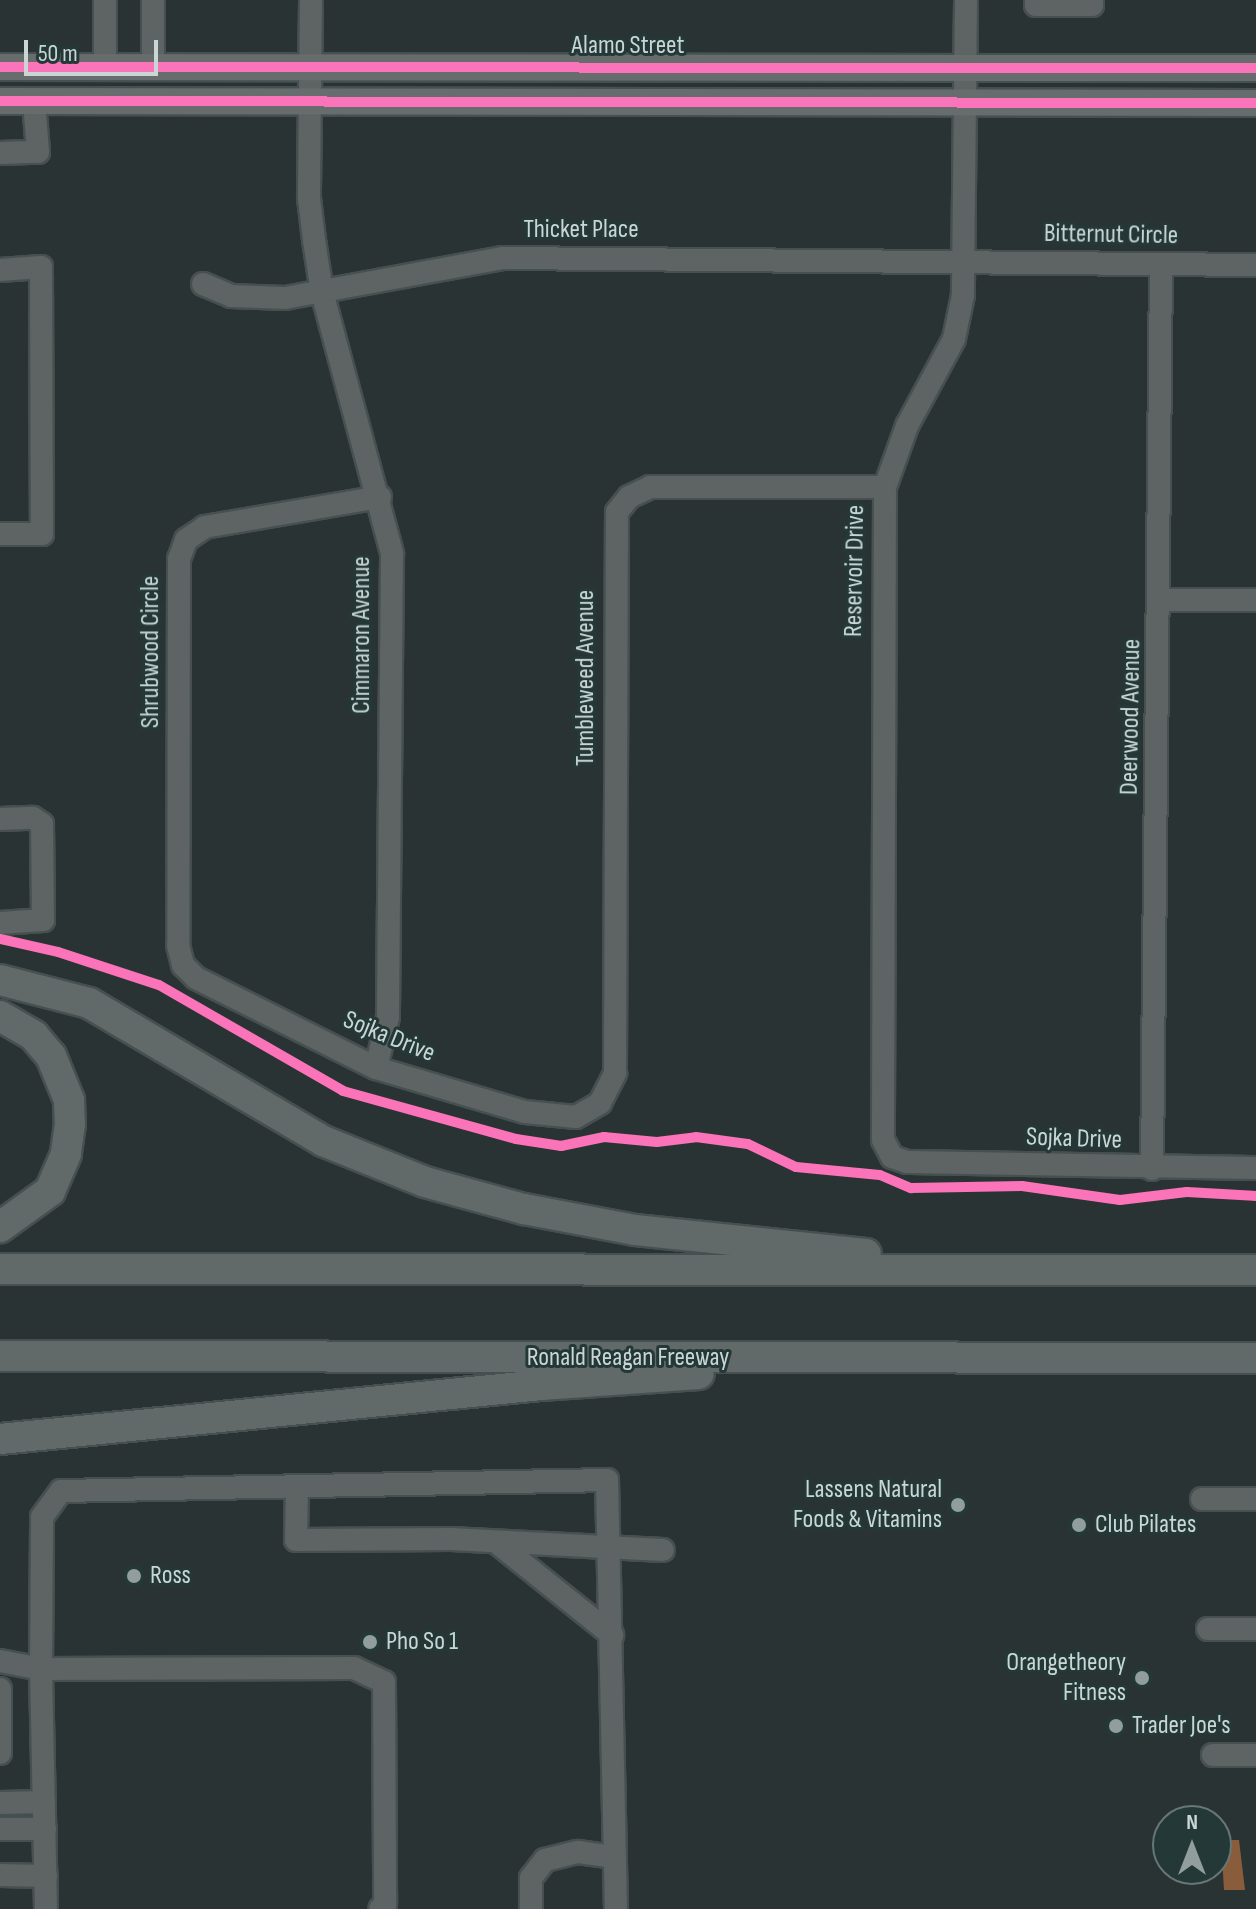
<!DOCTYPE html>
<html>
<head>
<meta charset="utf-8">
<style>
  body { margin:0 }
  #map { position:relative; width:1256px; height:1909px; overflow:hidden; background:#293333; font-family:"Sofia Sans Condensed",sans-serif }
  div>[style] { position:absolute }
  .water>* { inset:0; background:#895d3c }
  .roads { filter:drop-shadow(2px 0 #475050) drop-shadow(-2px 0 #475050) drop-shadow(0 2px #475050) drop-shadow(0 -2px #475050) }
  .minor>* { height:22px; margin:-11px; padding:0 11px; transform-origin:11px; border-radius:11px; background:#5e6363 }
  .major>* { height:26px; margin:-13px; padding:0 13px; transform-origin:13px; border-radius:13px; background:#676c6c }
  .highway>* { height:30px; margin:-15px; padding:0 15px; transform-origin:15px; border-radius:15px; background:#626969 }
  .cycleway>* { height:10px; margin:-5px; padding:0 5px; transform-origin:5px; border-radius:5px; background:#fb73b8 }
  .dots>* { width:22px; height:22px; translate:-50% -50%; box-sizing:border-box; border:4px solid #243838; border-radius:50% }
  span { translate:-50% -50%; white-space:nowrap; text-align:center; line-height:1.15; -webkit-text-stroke:6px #243838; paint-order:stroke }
  .street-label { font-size:26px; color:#cad6d6 }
  .poi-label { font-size:26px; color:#cad6d6 }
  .right { translate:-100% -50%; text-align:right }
  .left { translate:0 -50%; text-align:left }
  .north { position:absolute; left:1152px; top:1805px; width:80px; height:80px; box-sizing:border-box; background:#243838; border:2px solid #677; border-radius:50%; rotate:0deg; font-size:22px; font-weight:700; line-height:32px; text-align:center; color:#cad6d6 }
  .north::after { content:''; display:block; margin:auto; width:28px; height:36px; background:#929d9d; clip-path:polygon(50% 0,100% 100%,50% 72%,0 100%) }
  .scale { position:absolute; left:24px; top:40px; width:134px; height:36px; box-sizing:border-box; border:4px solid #cad6d6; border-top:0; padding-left:10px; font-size:24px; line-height:28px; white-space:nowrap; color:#cad6d6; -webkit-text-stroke:6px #243838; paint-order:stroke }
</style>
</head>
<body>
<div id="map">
  <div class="water">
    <div style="clip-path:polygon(1221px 1840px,1239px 1840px,1245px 1890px,1224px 1890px)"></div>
  </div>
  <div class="roads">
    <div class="minor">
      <div style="left:105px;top:0;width:67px;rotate:90deg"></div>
      <div style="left:153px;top:0;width:67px;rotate:90deg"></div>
      <div style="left:311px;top:0;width:198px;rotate:90.6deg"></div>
      <div style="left:309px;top:198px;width:42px;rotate:83.2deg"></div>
      <div style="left:314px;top:240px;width:53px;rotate:81.3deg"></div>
      <div style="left:322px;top:292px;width:271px;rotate:75deg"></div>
      <div style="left:392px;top:554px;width:463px;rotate:90.5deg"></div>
      <div style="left:388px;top:1017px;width:52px;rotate:103.2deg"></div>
      <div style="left:966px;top:0;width:295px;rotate:90.6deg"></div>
      <div style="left:963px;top:295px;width:45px;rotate:101.6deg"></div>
      <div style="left:954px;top:339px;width:99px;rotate:118.4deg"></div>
      <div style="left:907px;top:426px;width:65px;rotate:109.8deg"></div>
      <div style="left:885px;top:487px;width:653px;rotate:90.18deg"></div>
      <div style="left:883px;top:1140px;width:19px;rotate:62deg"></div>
      <div style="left:892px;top:1157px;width:16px;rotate:18deg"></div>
      <div style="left:907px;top:1162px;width:349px;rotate:1deg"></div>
      <div style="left:1036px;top:0;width:5px;rotate:90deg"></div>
      <div style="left:1036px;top:5px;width:56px"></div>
      <div style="left:1092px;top:5px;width:5px;rotate:-90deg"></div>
      <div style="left:0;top:153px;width:38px;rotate:-2deg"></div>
      <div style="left:38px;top:152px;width:51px;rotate:-94.5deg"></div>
      <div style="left:0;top:270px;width:41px;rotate:-4.2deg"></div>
      <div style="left:41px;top:267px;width:267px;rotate:89.8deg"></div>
      <div style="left:42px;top:534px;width:42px;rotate:180deg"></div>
      <div style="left:203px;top:284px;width:30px;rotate:23deg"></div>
      <div style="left:231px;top:296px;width:54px;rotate:2.1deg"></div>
      <div style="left:285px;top:298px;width:222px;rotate:-10.4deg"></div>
      <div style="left:503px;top:258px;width:753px;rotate:0.53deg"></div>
      <div style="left:380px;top:497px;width:178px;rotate:170.3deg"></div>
      <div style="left:205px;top:527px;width:23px;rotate:146deg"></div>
      <div style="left:186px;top:540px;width:20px;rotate:110deg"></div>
      <div style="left:179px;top:559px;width:386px;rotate:90.1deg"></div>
      <div style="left:178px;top:945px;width:21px;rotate:76deg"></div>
      <div style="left:183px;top:965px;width:18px;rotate:45deg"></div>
      <div style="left:196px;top:978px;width:201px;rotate:26.6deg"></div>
      <div style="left:376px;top:1068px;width:155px;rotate:16.5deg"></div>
      <div style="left:525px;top:1112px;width:51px;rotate:5.6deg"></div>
      <div style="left:576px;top:1117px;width:28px;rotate:-30deg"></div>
      <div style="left:600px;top:1103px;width:34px;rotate:-63deg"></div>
      <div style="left:615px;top:1073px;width:561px;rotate:-89.8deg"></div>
      <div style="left:617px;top:512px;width:19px;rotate:-51deg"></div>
      <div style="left:629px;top:497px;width:23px;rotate:-25deg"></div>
      <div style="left:650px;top:487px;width:235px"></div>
      <div style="left:1161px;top:600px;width:95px"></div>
      <div style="left:0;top:819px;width:33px;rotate:-2deg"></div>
      <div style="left:33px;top:818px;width:11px;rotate:34deg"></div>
      <div style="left:42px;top:824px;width:96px;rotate:89.4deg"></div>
      <div style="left:43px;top:920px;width:43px;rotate:176deg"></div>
      <div style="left:1152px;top:1169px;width:904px;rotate:-89.43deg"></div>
      <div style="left:297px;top:1486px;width:54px;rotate:91.1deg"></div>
      <div style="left:296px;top:1540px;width:155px;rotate:-0.4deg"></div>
      <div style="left:451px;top:1539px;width:212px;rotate:3deg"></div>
      <div style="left:1202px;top:1499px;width:54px"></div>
      <div style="left:496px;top:1542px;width:149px;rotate:38.7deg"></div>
      <div style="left:1208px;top:1629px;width:48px"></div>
      <div style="left:0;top:1661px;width:42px;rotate:11deg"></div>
      <div style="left:41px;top:1669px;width:152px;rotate:-89.6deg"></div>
      <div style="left:42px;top:1517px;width:32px;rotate:-54deg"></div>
      <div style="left:61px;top:1491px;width:546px;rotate:-1.15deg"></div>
      <div style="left:607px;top:1480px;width:429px;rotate:88.8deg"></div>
      <div style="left:0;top:1689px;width:64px;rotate:90deg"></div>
      <div style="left:1213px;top:1755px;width:43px"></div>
      <div style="left:0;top:1803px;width:44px;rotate:-1.3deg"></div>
      <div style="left:0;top:1829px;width:45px"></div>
      <div style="left:0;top:1875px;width:46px;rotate:1.2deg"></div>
      <div style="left:46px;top:1909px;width:240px;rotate:-91.2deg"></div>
      <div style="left:41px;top:1669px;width:313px;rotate:-0.2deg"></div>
      <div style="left:354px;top:1668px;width:33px;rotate:25deg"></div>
      <div style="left:384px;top:1682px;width:223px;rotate:89.7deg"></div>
      <div style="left:385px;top:1905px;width:6px;rotate:141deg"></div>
      <div style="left:531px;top:1909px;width:31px;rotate:-90deg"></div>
      <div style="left:531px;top:1878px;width:23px;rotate:-52deg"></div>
      <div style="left:545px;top:1860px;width:34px;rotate:-14deg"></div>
      <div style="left:578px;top:1852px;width:37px;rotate:8deg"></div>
    </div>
    <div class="major">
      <div style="left:0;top:67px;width:1256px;rotate:0.05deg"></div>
      <div style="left:0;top:101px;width:1256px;rotate:0.09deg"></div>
    </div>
    <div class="highway">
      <div style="left:0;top:980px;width:92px;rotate:14.5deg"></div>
      <div style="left:89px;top:1003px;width:272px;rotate:30.5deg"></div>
      <div style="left:323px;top:1141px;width:110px;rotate:21.9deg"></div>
      <div style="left:425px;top:1182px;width:103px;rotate:15.3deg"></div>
      <div style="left:524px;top:1209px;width:113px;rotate:10.7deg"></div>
      <div style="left:635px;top:1230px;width:232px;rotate:5.9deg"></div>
      <div style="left:0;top:1016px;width:39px;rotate:30deg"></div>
      <div style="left:34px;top:1036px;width:26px;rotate:50deg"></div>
      <div style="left:51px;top:1056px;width:48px;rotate:67.8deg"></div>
      <div style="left:69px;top:1100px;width:24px;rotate:88deg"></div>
      <div style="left:70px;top:1124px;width:30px;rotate:98deg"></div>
      <div style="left:66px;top:1154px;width:40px;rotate:113.4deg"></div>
      <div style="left:50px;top:1191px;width:62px;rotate:144.2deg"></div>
      <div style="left:0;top:1269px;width:1256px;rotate:0.05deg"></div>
      <div style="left:0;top:1356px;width:1256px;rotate:0.09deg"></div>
      <div style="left:0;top:1439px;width:544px;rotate:-5.7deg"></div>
      <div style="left:541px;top:1385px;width:158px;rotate:-4deg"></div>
    </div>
  </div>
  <div class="cycleway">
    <div style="left:0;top:67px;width:1256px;rotate:0.05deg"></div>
    <div style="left:0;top:101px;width:1256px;rotate:0.09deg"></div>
    <div style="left:0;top:939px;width:59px;rotate:12.6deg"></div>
    <div style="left:58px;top:952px;width:106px;rotate:18.1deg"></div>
    <div style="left:159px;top:985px;width:212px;rotate:29.9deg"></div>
    <div style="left:343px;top:1091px;width:180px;rotate:15.5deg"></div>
    <div style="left:516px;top:1139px;width:46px;rotate:8.8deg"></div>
    <div style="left:561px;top:1146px;width:44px;rotate:-11.8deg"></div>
    <div style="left:604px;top:1137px;width:53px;rotate:5.4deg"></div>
    <div style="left:657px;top:1142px;width:39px;rotate:-7deg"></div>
    <div style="left:696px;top:1137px;width:52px;rotate:7.7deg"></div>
    <div style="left:748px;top:1144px;width:53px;rotate:25.6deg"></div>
    <div style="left:796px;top:1167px;width:84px;rotate:5.4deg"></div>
    <div style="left:880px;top:1175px;width:34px;rotate:23deg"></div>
    <div style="left:911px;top:1188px;width:111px;rotate:-1deg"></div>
    <div style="left:1022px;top:1186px;width:99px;rotate:8.1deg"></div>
    <div style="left:1120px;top:1200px;width:67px;rotate:-6.8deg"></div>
    <div style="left:1187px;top:1192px;width:69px;rotate:3.3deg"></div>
  </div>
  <div class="dots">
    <div style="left:958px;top:1505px;background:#929d9d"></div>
    <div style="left:1079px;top:1525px;background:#929d9d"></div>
    <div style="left:134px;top:1576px;background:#929d9d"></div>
    <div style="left:370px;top:1642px;background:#929d9d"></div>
    <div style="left:1142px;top:1678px;background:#929d9d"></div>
    <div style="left:1116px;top:1726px;background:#929d9d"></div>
  </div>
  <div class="street-label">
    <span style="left:628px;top:46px">Alamo Street</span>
    <span style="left:581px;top:230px">Thicket Place</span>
    <span style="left:1111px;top:235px;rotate:1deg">Bitternut Circle</span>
    <span style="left:855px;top:571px;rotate:-89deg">Reservoir Drive</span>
    <span style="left:362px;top:635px;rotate:-90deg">Cimmaron Avenue</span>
    <span style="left:151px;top:652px;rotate:-90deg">Shrubwood Circle</span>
    <span style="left:586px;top:678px;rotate:-90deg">Tumbleweed Avenue</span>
    <span style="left:1131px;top:717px;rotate:-89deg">Deerwood Avenue</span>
    <span style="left:389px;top:1037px;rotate:22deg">Sojka Drive</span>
    <span style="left:1074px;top:1139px;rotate:2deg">Sojka Drive</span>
    <span style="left:628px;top:1358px">Ronald Reagan Freeway</span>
  </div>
  <div class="poi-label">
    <span class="right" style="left:942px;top:1505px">Lassens Natural<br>Foods &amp; Vitamins</span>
    <span class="left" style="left:1095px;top:1525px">Club Pilates</span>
    <span class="left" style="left:150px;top:1576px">Ross</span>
    <span class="left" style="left:386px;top:1642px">Pho So 1</span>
    <span class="right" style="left:1126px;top:1678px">Orangetheory<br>Fitness</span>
    <span class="left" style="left:1132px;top:1726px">Trader Joe's</span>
  </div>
  <div class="north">N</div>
  <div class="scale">50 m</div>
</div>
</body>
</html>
